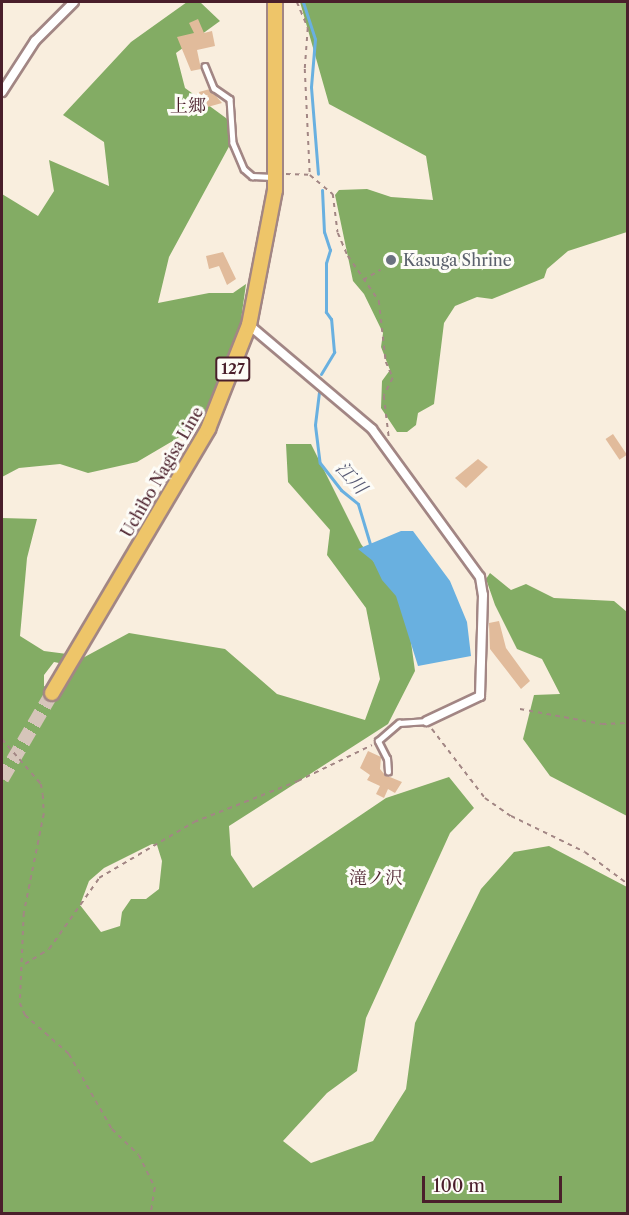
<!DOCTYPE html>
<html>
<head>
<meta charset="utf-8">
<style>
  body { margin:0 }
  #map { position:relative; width:629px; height:1215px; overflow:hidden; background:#f9eede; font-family:"Libre Caslon Text","Noto Serif JP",serif }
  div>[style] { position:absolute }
  .forest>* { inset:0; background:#83ac64 }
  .water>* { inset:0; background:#69b0e0 }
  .stream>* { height:3px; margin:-1.5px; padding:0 1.5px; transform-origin:1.5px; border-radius:1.5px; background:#69b0e0 }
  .building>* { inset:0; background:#e1bb9b; transform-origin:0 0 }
  .trunk-tunnel>* { height:14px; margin-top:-7px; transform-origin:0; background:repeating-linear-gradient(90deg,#d6c5ba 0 14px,transparent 0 21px) }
  .path>* { height:1.5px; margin-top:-0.75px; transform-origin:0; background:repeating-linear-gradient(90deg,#a28684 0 4.5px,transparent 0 9px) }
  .roads { filter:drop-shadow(2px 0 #a28684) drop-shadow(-2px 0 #a28684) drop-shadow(0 2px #a28684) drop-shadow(0 -2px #a28684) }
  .service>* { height:4.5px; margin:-2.25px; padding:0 2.25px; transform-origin:2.25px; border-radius:2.25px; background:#fff }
  .minor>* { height:8px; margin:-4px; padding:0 4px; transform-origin:4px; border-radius:4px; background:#fff }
  .trunk>* { height:14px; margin:-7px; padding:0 7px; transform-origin:7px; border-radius:7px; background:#eec569 }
  .dots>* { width:16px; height:16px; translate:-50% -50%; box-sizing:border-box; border:3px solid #fdfcf7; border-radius:50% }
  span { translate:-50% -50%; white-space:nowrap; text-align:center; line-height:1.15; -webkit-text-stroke:6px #fdfcf7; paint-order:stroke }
  .shield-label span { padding:2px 4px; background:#fdfcf7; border:2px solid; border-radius:4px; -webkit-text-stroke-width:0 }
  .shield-label { font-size:15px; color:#4a1f2b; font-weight:700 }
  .worship-label { font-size:16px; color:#5b616d }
  .left { translate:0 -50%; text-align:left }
  .street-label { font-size:16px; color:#4a1f2b }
  .neighbourhood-label { font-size:18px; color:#4a1f2b }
  .water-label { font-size:18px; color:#565973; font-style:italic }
  .frame { position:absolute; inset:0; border:3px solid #4a1f2b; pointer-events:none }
  .scale { position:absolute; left:422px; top:1176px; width:140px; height:27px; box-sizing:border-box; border:3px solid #4a1f2b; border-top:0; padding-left:8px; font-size:18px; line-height:21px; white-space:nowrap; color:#4a1f2b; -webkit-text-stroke:4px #fdfcf7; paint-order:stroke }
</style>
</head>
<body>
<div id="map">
  <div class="forest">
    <div style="clip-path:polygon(187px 2px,200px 2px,220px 21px,176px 53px,185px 88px,230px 121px,232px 141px,169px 257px,158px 303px,209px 293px,233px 293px,246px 284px,240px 327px,224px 374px,205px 422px,137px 462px,88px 473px,60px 464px,19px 468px,2px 477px,2px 194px,38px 216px,54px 191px,49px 160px,109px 186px,104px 142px,63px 115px,131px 42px)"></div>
    <div style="clip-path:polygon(300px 2px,627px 2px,627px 232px,568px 251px,547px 269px,544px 278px,492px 299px,477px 297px,455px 306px,444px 323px,434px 404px,418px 413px,416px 425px,407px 432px,397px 432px,381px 408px,382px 381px,390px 370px,381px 347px,383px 333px,364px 294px,353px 281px,335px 195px,339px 190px,367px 189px,391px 197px,433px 200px,426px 156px,329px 104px)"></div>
    <div style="clip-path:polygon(evenodd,286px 444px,311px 444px,361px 544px,406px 606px,415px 671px,388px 724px,229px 826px,231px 855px,253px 888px,386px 798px,449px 777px,474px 808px,450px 833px,366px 1018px,357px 1071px,327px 1093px,283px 1141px,311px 1163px,373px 1141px,406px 1089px,415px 1023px,481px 889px,514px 852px,549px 846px,627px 887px,627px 1213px,2px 1214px,2px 518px,37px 519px,27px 558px,20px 636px,44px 651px,67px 654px,64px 664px,54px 662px,44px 675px,44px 686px,56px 693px,79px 660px,129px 633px,225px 649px,277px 694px,365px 720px,380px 679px,366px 608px,327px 555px,330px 530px,288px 482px,286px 444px,152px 844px,157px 845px,162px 861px,159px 889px,146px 899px,131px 899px,122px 912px,120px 926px,101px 932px,80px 905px,89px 881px,104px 868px,152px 844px)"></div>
    <div style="clip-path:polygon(490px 573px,511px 590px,526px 584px,554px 598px,614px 601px,627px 612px,627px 816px,550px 776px,523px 739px,534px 695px,560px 694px,542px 659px,517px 649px,495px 605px,486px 579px)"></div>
  </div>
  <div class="water">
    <div style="clip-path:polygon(401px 531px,413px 531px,450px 581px,467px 622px,471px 656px,418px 666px,396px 596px,382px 580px,373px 561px,358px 549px)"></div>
  </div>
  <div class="stream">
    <div style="left:303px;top:2px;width:39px;rotate:72deg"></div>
    <div style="left:315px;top:39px;width:48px;rotate:94.8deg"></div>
    <div style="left:311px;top:87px;width:87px;rotate:85.4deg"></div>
    <div style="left:321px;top:374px;width:26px;rotate:-59deg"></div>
    <div style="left:334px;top:352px;width:33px;rotate:-95deg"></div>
    <div style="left:331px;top:319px;width:9px;rotate:-126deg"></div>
    <div style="left:326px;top:312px;width:49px;rotate:-90deg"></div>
    <div style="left:326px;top:263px;width:14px;rotate:-73deg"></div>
    <div style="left:330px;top:250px;width:19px;rotate:-108deg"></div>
    <div style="left:324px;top:232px;width:42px;rotate:-92.7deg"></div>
    <div style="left:319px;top:392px;width:33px;rotate:97deg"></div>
    <div style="left:315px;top:425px;width:38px;rotate:83deg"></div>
    <div style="left:320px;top:463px;width:34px;rotate:52deg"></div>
    <div style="left:341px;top:490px;width:22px;rotate:39deg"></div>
    <div style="left:358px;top:504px;width:42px;rotate:73.3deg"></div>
  </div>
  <div class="building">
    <div style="clip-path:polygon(198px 19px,204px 33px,212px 31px,215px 46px,197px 50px,201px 69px,191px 71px,177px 37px,194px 33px,189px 23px)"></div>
    <div style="clip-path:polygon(210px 89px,222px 103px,204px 108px,199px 92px)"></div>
    <div style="clip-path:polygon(223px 252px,236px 279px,227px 285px,219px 266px,209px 269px,206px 256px)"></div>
    <div style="left:613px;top:434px;width:25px;height:9px;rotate:56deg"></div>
    <div style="clip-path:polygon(478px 459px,488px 467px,466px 488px,455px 478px)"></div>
    <div style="clip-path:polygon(499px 621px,506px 648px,530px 681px,521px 689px,490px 649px,489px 623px)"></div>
    <div style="clip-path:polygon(368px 751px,381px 757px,380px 769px,385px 775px,402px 782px,395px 793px,388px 789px,384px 798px,376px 794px,380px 786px,367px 780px,370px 775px,360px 768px)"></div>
  </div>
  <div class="trunk-tunnel">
    <div style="left:2px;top:779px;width:99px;rotate:-59.8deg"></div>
  </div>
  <div class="path">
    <div style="left:297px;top:2px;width:28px;rotate:67deg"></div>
    <div style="left:308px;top:28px;width:41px;rotate:94.2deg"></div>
    <div style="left:305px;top:69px;width:105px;rotate:87.3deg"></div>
    <div style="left:286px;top:174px;width:24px;rotate:2deg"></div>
    <div style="left:310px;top:175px;width:30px;rotate:40deg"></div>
    <div style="left:333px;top:194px;width:39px;rotate:83deg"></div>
    <div style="left:338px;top:233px;width:25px;rotate:67deg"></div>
    <div style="left:348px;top:256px;width:55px;rotate:55.4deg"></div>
    <div style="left:379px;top:301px;width:61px;rotate:83.5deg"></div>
    <div style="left:386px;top:362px;width:17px;rotate:66deg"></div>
    <div style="left:393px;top:378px;width:20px;rotate:117deg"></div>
    <div style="left:384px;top:396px;width:42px;rotate:83.2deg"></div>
    <div style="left:363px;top:280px;width:20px;rotate:-30deg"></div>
    <div style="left:520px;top:709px;width:83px;rotate:10.4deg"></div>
    <div style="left:602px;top:724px;width:26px;rotate:-2deg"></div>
    <div style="left:432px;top:729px;width:87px;rotate:52.5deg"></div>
    <div style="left:485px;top:798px;width:32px;rotate:35deg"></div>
    <div style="left:511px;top:816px;width:82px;rotate:25.9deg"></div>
    <div style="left:585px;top:852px;width:54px;rotate:36.7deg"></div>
    <div style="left:2px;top:739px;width:60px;rotate:49.1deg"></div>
    <div style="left:41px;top:784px;width:11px;rotate:80deg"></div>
    <div style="left:43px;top:795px;width:19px;rotate:87deg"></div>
    <div style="left:44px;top:814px;width:101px;rotate:101.4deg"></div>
    <div style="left:24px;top:913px;width:90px;rotate:92.5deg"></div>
    <div style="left:20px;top:1003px;width:13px;rotate:67deg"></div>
    <div style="left:25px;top:1015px;width:59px;rotate:41.6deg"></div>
    <div style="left:69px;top:1054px;width:86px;rotate:60.2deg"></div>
    <div style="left:112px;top:1129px;width:37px;rotate:44deg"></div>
    <div style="left:139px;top:1155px;width:37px;rotate:64deg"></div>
    <div style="left:155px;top:1188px;width:26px;rotate:99deg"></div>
    <div style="left:25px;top:964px;width:28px;rotate:-32deg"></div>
    <div style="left:49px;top:949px;width:87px;rotate:-54.8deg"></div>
    <div style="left:99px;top:878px;width:110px;rotate:-30.5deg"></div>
    <div style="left:194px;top:822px;width:112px;rotate:-21.5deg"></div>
    <div style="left:298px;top:781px;width:82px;rotate:-25.9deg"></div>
  </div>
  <div class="roads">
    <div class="service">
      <div style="left:205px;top:66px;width:24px;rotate:68deg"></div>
      <div style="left:214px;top:88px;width:19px;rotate:35deg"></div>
      <div style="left:230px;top:99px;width:44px;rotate:86.1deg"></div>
      <div style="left:233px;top:143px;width:28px;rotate:67deg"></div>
      <div style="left:244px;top:169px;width:11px;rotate:41deg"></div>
      <div style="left:252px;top:176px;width:20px;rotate:3deg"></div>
      <div style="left:388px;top:772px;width:13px;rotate:-94deg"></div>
      <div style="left:387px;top:759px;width:20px;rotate:-117deg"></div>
      <div style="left:378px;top:741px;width:28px;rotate:-41deg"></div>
      <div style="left:399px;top:723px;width:28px;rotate:-4deg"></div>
    </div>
    <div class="minor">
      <div style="left:2px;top:92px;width:61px;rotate:-57.1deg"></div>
      <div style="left:35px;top:41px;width:55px;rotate:-45deg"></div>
      <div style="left:249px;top:325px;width:161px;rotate:40.2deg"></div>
      <div style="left:372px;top:429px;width:183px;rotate:53.9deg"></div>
      <div style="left:480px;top:577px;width:18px;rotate:81deg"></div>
      <div style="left:483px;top:595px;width:101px;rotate:91.7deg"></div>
      <div style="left:480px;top:696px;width:59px;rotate:154.7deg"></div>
    </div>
    <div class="trunk">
      <div style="left:52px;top:693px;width:307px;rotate:-59.4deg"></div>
      <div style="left:208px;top:429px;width:112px;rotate:-68.5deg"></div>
      <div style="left:249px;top:325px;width:137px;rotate:-79.1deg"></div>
      <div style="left:275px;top:190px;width:188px;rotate:-90deg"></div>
    </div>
  </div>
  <div class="dots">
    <div style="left:391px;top:260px;background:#6b7280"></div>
  </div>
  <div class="shield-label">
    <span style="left:233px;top:369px">127</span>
  </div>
  <div class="worship-label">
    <span class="left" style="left:403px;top:260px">Kasuga Shrine</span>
  </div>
  <div class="street-label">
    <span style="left:162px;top:472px;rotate:-60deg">Uchibo Nagisa Line</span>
  </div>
  <div class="neighbourhood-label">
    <span style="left:188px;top:106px">上郷</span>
    <span style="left:376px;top:878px">滝ノ沢</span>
  </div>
  <div class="water-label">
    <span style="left:351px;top:478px;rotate:48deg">江川</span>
  </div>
  <div class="frame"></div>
  <div class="scale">100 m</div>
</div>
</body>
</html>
